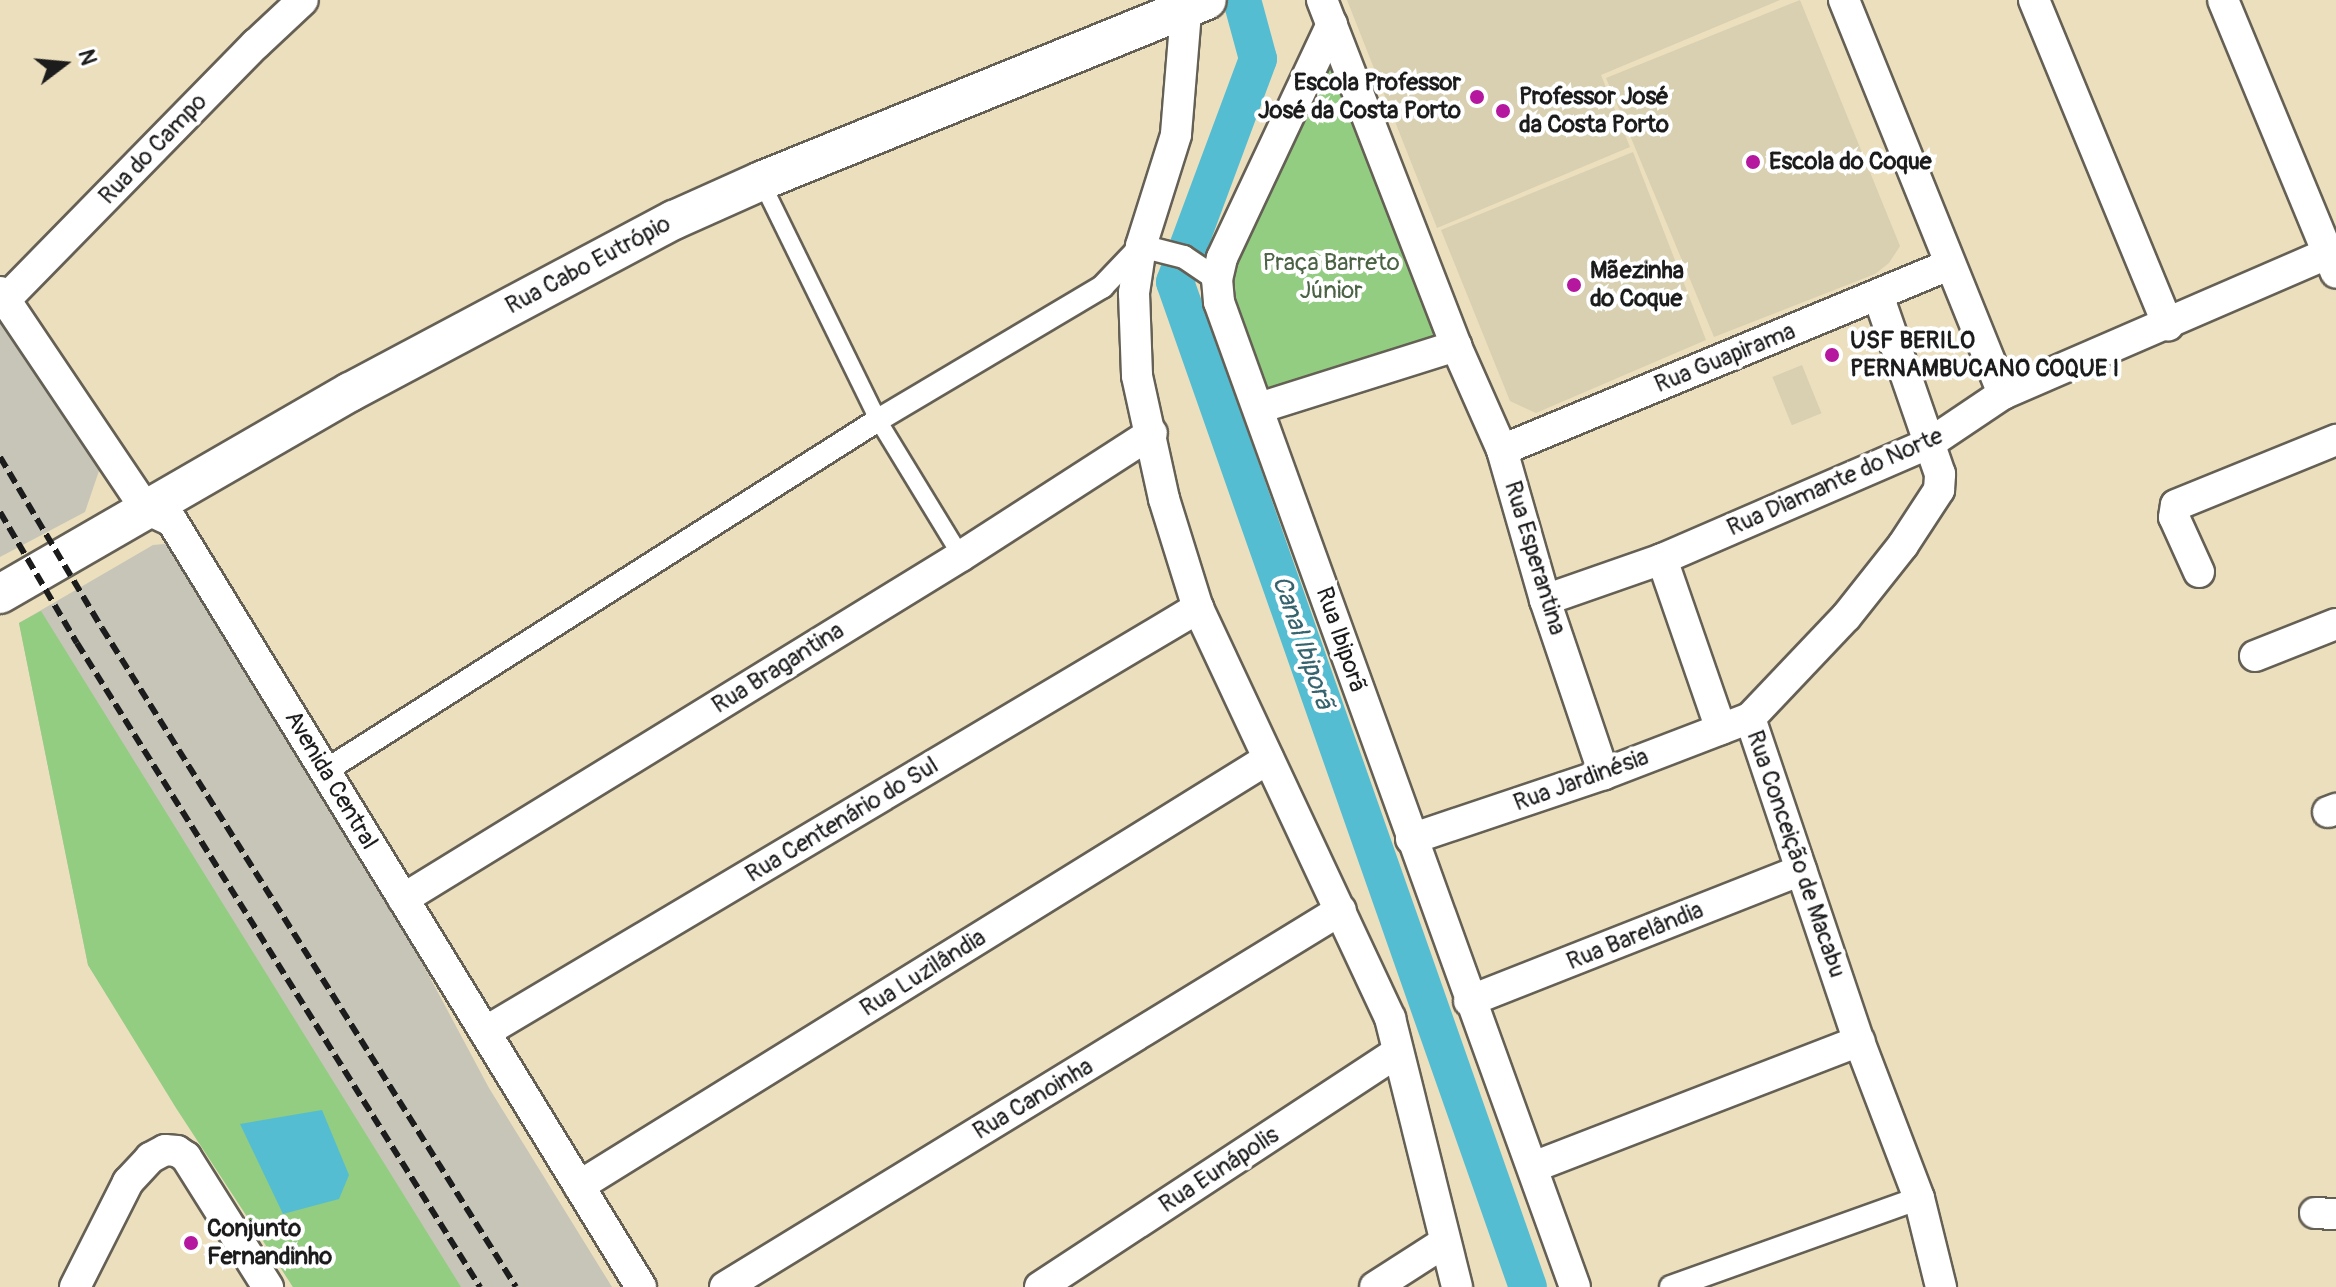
<!DOCTYPE html>
<html>
<head>
<meta charset="utf-8">
<style>
  body { margin:0 }
  #map { position:relative; width:2336px; height:1287px; overflow:hidden; background:#ecdfbe; font-family:Pangolin,sans-serif }
  div>[style] { position:absolute }
  .built>* { inset:0; background:#d8d0b1; transform-origin:0 0 }
  .industrial>* { inset:0; background:#c6c5b8 }
  .green>* { inset:0; background:#92cd81 }
  .water>* { inset:0; background:#55bdd2 }
  .canal>* { height:38px; margin:-19px; padding:0 19px; transform-origin:19px; border-radius:19px; background:#55bdd2 }
  .roads { filter:drop-shadow(2px 0 #656055) drop-shadow(-2px 0 #656055) drop-shadow(0 2px #656055) drop-shadow(0 -2px #656055) }
  .service>* { height:16px; margin:-8px; padding:0 8px; transform-origin:8px; border-radius:8px; background:#fff }
  .pedestrian>* { height:22px; margin:-11px; padding:0 11px; transform-origin:11px; border-radius:11px; background:#fff }
  .minor>* { height:30px; margin:-15px; padding:0 15px; transform-origin:15px; border-radius:15px; background:#fff }
  .tertiary>* { height:38px; margin:-19px; padding:0 19px; transform-origin:19px; border-radius:19px; background:#fff }
  .rail>* { height:6px; margin-top:-3px; transform-origin:0; background:repeating-linear-gradient(90deg,#1c1c1c 0 12px,transparent 0 18px) }
  .dots>* { width:22px; height:22px; translate:-50% -50%; box-sizing:border-box; border:4px solid #fff; border-radius:50% }
  span { translate:-50% -50%; white-space:nowrap; text-align:center; line-height:1.15; -webkit-text-stroke:8px #fff; paint-order:stroke }
  .poi-label { font-size:24px; color:#1c1c1c; font-weight:700 }
  .right { translate:-100% -50%; text-align:right }
  .left { translate:0 -50%; text-align:left }
  .street-label { font-size:24px; color:#1c1c1c }
  .park-label { font-size:24px; color:#4b6344 }
  .water-label { font-size:26px; color:#36646e; font-style:italic }
  .north { position:absolute; left:24px; top:24px; width:80px; height:80px; -webkit-text-stroke:6px #fff; paint-order:stroke; rotate:74deg; font-size:22px; font-weight:700; line-height:32px; text-align:center; color:#1c1c1c }
  .north::after { content:''; display:block; margin:auto; width:28px; height:36px; background:#1c1c1c; clip-path:polygon(50% 0,100% 100%,50% 72%,0 100%) }
</style>
</head>
<body>
<div id="map">
  <div class="built">
    <div style="clip-path:polygon(1347px 0,1780px 0,1601px 75px,1630px 147px,1437px 228px)"></div>
    <div style="clip-path:polygon(1800px 0,1900px 246px,1889px 263px,1875px 274px,1714px 337px,1606px 78px)"></div>
    <div style="clip-path:polygon(1633px 152px,1706px 340px,1536px 413px,1510px 401px,1441px 230px)"></div>
    <div style="left:1802px;top:365px;width:52px;height:32px;rotate:68deg"></div>
  </div>
  <div class="industrial">
    <div style="clip-path:polygon(0 303px,102px 462px,85px 512px,0 557px)"></div>
    <div style="clip-path:polygon(175px 543px,341px 811px,489px 1088px,612px 1287px,293px 1287px,88px 965px,19px 623px,153px 545px)"></div>
  </div>
  <div class="green">
    <div style="clip-path:polygon(1338px 41px,1456px 335px,1244px 407px,1220px 290px)"></div>
    <div style="clip-path:polygon(41px 611px,461px 1287px,293px 1287px,176px 1108px,88px 965px,19px 623px)"></div>
  </div>
  <div class="water">
    <div style="clip-path:polygon(322px 1110px,349px 1175px,339px 1199px,283px 1214px,240px 1124px)"></div>
  </div>
  <div class="canal">
    <div style="left:1242px;top:0;width:61px;rotate:74.8deg"></div>
    <div style="left:1258px;top:59px;width:238px;rotate:110.4deg"></div>
    <div style="left:1175px;top:282px;width:1065px;rotate:70.65deg"></div>
  </div>
  <div class="roads">
    <div class="service">
      <div style="left:761px;top:181px;width:266px;rotate:63.9deg"></div>
      <div style="left:878px;top:420px;width:159px;rotate:58.6deg"></div>
    </div>
    <div class="pedestrian">
      <div style="left:325px;top:771px;width:655px;rotate:-32.4deg"></div>
      <div style="left:878px;top:420px;width:261px;rotate:-30.7deg"></div>
      <div style="left:1102px;top:287px;width:57px;rotate:-46.4deg"></div>
      <div style="left:1141px;top:246px;width:44px;rotate:14.3deg"></div>
      <div style="left:1184px;top:257px;width:40px;rotate:34deg"></div>
      <div style="left:1671px;top:1287px;width:263px;rotate:-19.7deg"></div>
    </div>
    <div class="minor">
      <div style="left:1187px;top:0;width:135px;rotate:94.7deg"></div>
      <div style="left:1176px;top:135px;width:116px;rotate:107.5deg"></div>
      <div style="left:1141px;top:246px;width:48px;rotate:98.5deg"></div>
      <div style="left:1134px;top:293px;width:83px;rotate:87.9deg"></div>
      <div style="left:1137px;top:376px;width:126px;rotate:77.6deg"></div>
      <div style="left:1164px;top:499px;width:114px;rotate:72.7deg"></div>
      <div style="left:1198px;top:608px;width:453px;rotate:64.9deg"></div>
      <div style="left:1390px;top:1018px;width:277px;rotate:76deg"></div>
      <div style="left:1322px;top:0;width:371px;rotate:68.8deg"></div>
      <div style="left:1456px;top:346px;width:114px;rotate:66.1deg"></div>
      <div style="left:1502px;top:450px;width:156px;rotate:74deg"></div>
      <div style="left:1545px;top:600px;width:184px;rotate:71.3deg"></div>
      <div style="left:1844px;top:0;width:425px;rotate:68deg"></div>
      <div style="left:2034px;top:0;width:352px;rotate:67.6deg"></div>
      <div style="left:2223px;top:0;width:295px;rotate:67.5deg"></div>
      <div style="left:1332px;top:24px;width:259px;rotate:115.2deg"></div>
      <div style="left:1222px;top:258px;width:22px;rotate:103deg"></div>
      <div style="left:1217px;top:279px;width:23px;rotate:85deg"></div>
      <div style="left:1219px;top:302px;width:1047px;rotate:70.13deg"></div>
      <div style="left:0;top:292px;width:262px;rotate:56.1deg"></div>
      <div style="left:146px;top:509px;width:29px;rotate:25deg"></div>
      <div style="left:172px;top:521px;width:898px;rotate:58.52deg"></div>
      <div style="left:5px;top:300px;width:359px;rotate:-45.6deg"></div>
      <div style="left:256px;top:44px;width:64px;rotate:-43.1deg"></div>
      <div style="left:1259px;top:408px;width:207px;rotate:-17.5deg"></div>
      <div style="left:1502px;top:450px;width:483px;rotate:-22.5deg"></div>
      <div style="left:1662px;top:559px;width:180px;rotate:70.9deg"></div>
      <div style="left:2199px;top:572px;width:60px;rotate:-114.4deg"></div>
      <div style="left:2174px;top:517px;width:12px;rotate:-81deg"></div>
      <div style="left:2176px;top:505px;width:173px;rotate:-22.1deg"></div>
      <div style="left:1545px;top:600px;width:124px;rotate:-19.3deg"></div>
      <div style="left:1662px;top:559px;width:292px;rotate:-23.4deg"></div>
      <div style="left:1930px;top:443px;width:88px;rotate:-33.9deg"></div>
      <div style="left:2003px;top:394px;width:363px;rotate:-23.4deg"></div>
      <div style="left:2255px;top:656px;width:87px;rotate:-21.6deg"></div>
      <div style="left:1750px;top:718px;width:341px;rotate:71.4deg"></div>
      <div style="left:1859px;top:1041px;width:168px;rotate:69.1deg"></div>
      <div style="left:1919px;top:1198px;width:92px;rotate:76.1deg"></div>
      <div style="left:2328px;top:812px;width:9px;rotate:-21deg"></div>
      <div style="left:1411px;top:839px;width:204px;rotate:-18.6deg"></div>
      <div style="left:1604px;top:774px;width:156px;rotate:-21deg"></div>
      <div style="left:1750px;top:718px;width:139px;rotate:-46.5deg"></div>
      <div style="left:1846px;top:617px;width:92px;rotate:-51.6deg"></div>
      <div style="left:1903px;top:545px;width:66px;rotate:-56.8deg"></div>
      <div style="left:1939px;top:490px;width:16px;rotate:-86deg"></div>
      <div style="left:1940px;top:474px;width:189px;rotate:-109.1deg"></div>
      <div style="left:403px;top:899px;width:655px;rotate:-31.58deg"></div>
      <div style="left:961px;top:556px;width:227px;rotate:-32.8deg"></div>
      <div style="left:1469px;top:1001px;width:357px;rotate:-21.5deg"></div>
      <div style="left:485px;top:1032px;width:830px;rotate:-30.74deg"></div>
      <div style="left:1533px;top:1167px;width:350px;rotate:-21.1deg"></div>
      <div style="left:579px;top:1186px;width:811px;rotate:-31.79deg"></div>
      <div style="left:2315px;top:1213px;width:21px;rotate:3deg"></div>
      <div style="left:75px;top:1287px;width:118px;rotate:-63.2deg"></div>
      <div style="left:128px;top:1182px;width:33px;rotate:-47deg"></div>
      <div style="left:150px;top:1158px;width:17px;rotate:-28deg"></div>
      <div style="left:165px;top:1150px;width:12px;rotate:5deg"></div>
      <div style="left:177px;top:1151px;width:11px;rotate:34deg"></div>
      <div style="left:186px;top:1157px;width:154px;rotate:57.8deg"></div>
      <div style="left:725px;top:1287px;width:722px;rotate:-31.47deg"></div>
      <div style="left:1040px;top:1287px;width:428px;rotate:-33.3deg"></div>
      <div style="left:1375px;top:1287px;width:83px;rotate:-32.7deg"></div>
    </div>
    <div class="tertiary">
      <div style="left:0;top:594px;width:404px;rotate:-30deg"></div>
      <div style="left:350px;top:392px;width:367px;rotate:-28deg"></div>
      <div style="left:674px;top:220px;width:95px;rotate:-24.1deg"></div>
      <div style="left:761px;top:181px;width:481px;rotate:-22.1deg"></div>
    </div>
  </div>
  <div class="rail">
    <div style="left:0;top:457px;width:199px;rotate:59.2deg"></div>
    <div style="left:102px;top:628px;width:778px;rotate:57.86deg"></div>
    <div style="left:0;top:512px;width:152px;rotate:59.6deg"></div>
    <div style="left:77px;top:643px;width:760px;rotate:57.96deg"></div>
  </div>
  <div class="dots">
    <div style="left:1477px;top:97px;background:#b5179e"></div>
    <div style="left:1503px;top:111px;background:#b5179e"></div>
    <div style="left:1753px;top:162px;background:#b5179e"></div>
    <div style="left:1574px;top:285px;background:#b5179e"></div>
    <div style="left:1832px;top:355px;background:#b5179e"></div>
    <div style="left:191px;top:1243px;background:#b5179e"></div>
  </div>
  <div class="poi-label">
    <span class="right" style="left:1461px;top:97px">Escola Professor<br>José da Costa Porto</span>
    <span class="left" style="left:1519px;top:111px">Professor José<br>da Costa Porto</span>
    <span class="left" style="left:1769px;top:162px">Escola do Coque</span>
    <span class="left" style="left:1590px;top:285px">Mãezinha<br>do Coque</span>
    <span class="left" style="left:1850px;top:355px">USF BERILO<br>PERNAMBUCANO COQUE I</span>
    <span class="left" style="left:207px;top:1243px">Conjunto<br>Fernandinho</span>
  </div>
  <div class="street-label">
    <span style="left:153px;top:149px;rotate:-46deg">Rua do Campo</span>
    <span style="left:588px;top:265px;rotate:-28deg">Rua Cabo Eutrópio</span>
    <span style="left:1725px;top:358px;rotate:-22deg">Rua Guapirama</span>
    <span style="left:1835px;top:482px;rotate:-24deg">Rua Diamante do Norte</span>
    <span style="left:1535px;top:558px;rotate:73deg">Rua Esperantina</span>
    <span style="left:1341px;top:640px;rotate:71deg">Rua Ibiporã</span>
    <span style="left:778px;top:668px;rotate:-32deg">Rua Bragantina</span>
    <span style="left:331px;top:780px;rotate:59deg">Avenida Central</span>
    <span style="left:1581px;top:780px;rotate:-20deg">Rua Jardinésia</span>
    <span style="left:842px;top:820px;rotate:-31deg">Rua Centenário do Sul</span>
    <span style="left:1796px;top:854px;rotate:71deg">Rua Conceição de Macabu</span>
    <span style="left:1635px;top:936px;rotate:-22deg">Rua Barelândia</span>
    <span style="left:923px;top:973px;rotate:-32deg">Rua Luzilândia</span>
    <span style="left:1033px;top:1099px;rotate:-31deg">Rua Canoinha</span>
    <span style="left:1219px;top:1170px;rotate:-33deg">Rua Eunápolis</span>
  </div>
  <div class="park-label">
    <span style="left:1331px;top:277px">Praça Barreto<br>Júnior</span>
  </div>
  <div class="water-label">
    <span style="left:1302px;top:643px;rotate:71deg">Canal Ibiporã</span>
  </div>
  <div class="north">N</div>
</div>
</body>
</html>
